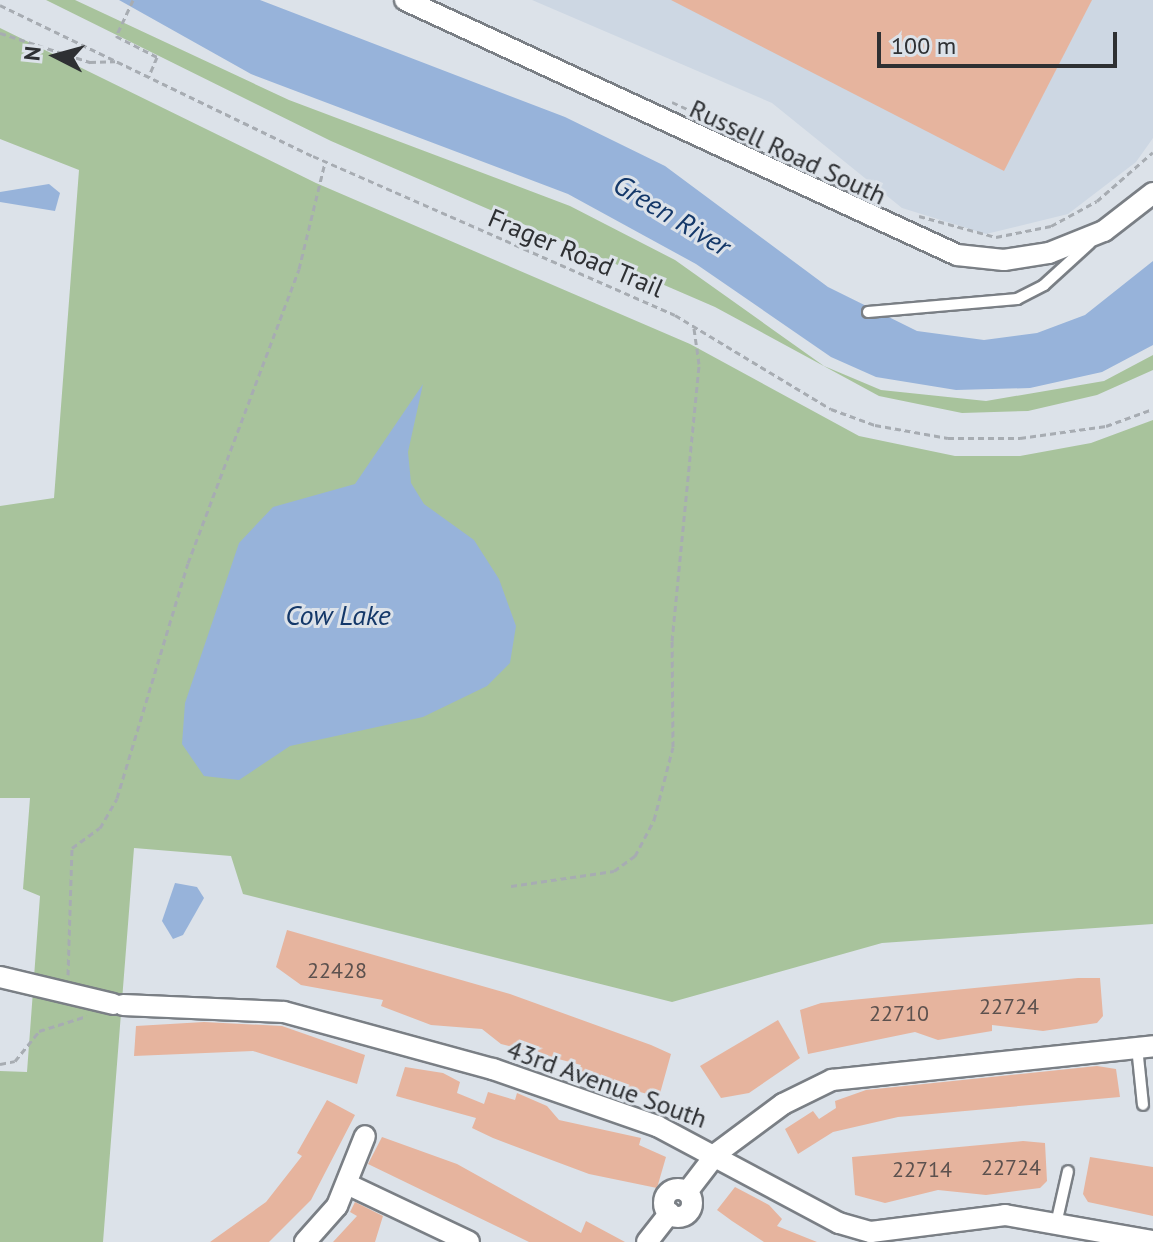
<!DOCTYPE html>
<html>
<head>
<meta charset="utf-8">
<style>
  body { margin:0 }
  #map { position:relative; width:1153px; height:1242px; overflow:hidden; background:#dce2e9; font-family:"PT Sans",sans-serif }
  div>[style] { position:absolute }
  .built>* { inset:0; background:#cdd7e3 }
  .green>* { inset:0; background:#a8c39c }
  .water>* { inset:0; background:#97b3da }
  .building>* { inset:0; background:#e6b49e }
  .path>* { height:3px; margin-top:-1.5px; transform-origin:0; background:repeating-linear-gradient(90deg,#a7acb2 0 6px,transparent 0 10px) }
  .roads { filter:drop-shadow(2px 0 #7a7f85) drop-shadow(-2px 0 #7a7f85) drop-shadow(0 2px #7a7f85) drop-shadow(0 -2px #7a7f85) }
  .service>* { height:10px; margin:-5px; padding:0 5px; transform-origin:5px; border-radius:5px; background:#fff }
  .minor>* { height:20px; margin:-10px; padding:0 10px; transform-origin:10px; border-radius:10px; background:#fff }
  .minor>.ring { margin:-10px; padding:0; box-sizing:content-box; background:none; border:20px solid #fff; border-radius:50% }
  span { translate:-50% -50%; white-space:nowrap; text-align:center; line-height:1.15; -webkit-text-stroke:6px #dce2e9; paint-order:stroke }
  .number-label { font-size:22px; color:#5c514e }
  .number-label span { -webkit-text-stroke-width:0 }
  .street-label { font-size:26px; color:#2e3033 }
  .water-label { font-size:28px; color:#143869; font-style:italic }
  .north { position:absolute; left:16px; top:16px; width:80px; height:80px; -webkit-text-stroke:6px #dce2e9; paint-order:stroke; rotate:276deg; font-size:22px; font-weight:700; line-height:32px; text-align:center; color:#2e3033 }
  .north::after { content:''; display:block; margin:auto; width:28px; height:36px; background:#2e3033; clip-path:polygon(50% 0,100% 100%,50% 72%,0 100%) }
  .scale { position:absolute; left:877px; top:32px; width:240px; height:36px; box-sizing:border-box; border:4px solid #2e3033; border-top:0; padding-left:10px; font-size:24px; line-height:28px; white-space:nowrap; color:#2e3033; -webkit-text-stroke:6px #dce2e9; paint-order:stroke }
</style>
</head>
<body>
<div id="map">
  <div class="built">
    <div style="clip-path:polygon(532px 0,1153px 0,1153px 138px,1136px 162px,1068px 214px,986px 234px,902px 208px,772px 103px)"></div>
  </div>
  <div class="green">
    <div style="clip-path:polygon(46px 0,75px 0,289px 100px,570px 206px,675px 260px,824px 366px,881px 390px,986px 401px,1104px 381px,1153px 355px,1153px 370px,1097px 395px,1028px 411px,962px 413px,879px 396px,715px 307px,331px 141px)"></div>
    <div style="clip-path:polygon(0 28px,316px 183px,690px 344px,859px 436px,955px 456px,1020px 456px,1091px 443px,1153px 420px,1153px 924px,882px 943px,672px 1002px,243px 894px,231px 856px,134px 848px,103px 1242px,0 1242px,0 1071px,27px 1072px,40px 896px,23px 889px,30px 798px,0 798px,0 506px,54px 498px,79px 170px,0 139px)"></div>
  </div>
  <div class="water">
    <div style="clip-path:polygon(119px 0,260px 0,565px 117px,665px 166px,828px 287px,917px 331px,984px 340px,1037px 333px,1085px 315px,1153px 261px,1153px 345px,1102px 372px,1030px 388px,956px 390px,876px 377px,831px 357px,696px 264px,568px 194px,251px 74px)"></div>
    <div style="clip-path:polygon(49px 184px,60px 193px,55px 211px,0 202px,0 192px)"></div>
    <div style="clip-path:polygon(423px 384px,408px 452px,411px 483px,424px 504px,474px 540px,499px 579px,516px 626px,510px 663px,487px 686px,423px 717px,290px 746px,239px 780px,204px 776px,182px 744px,185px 703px,239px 543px,273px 507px,355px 484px)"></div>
    <div style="clip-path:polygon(175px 883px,197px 887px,204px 898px,183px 935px,173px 939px,162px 921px)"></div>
  </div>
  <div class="building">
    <div style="clip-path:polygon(671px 0,1092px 0,1004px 171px)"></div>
    <div style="clip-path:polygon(287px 930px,510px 994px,651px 1045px,671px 1054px,659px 1097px,598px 1081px,579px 1071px,581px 1065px,501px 1044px,482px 1029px,431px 1025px,381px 1006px,383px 1000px,301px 985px,276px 967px)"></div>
    <div style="clip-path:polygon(1078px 978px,1100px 978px,1103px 1016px,1097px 1023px,1043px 1031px,992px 1025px,992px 1031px,938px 1040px,915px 1032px,808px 1054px,800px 1010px,821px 1003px)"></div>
    <div style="clip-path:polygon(778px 1020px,800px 1058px,749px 1093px,721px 1098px,700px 1066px)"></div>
    <div style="clip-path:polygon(204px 1022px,282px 1026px,365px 1055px,357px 1084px,253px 1051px,134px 1056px,136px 1026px)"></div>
    <div style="clip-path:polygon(1097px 1066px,1116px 1069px,1120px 1097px,898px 1117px,833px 1132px,798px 1154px,785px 1129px,813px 1111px,819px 1119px,836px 1108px,835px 1101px,866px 1090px)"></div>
    <div style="clip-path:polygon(405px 1067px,443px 1073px,460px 1082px,457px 1093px,484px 1104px,488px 1092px,515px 1100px,517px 1093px,547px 1106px,559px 1120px,641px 1138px,639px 1145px,666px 1157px,657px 1188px,589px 1174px,493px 1138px,472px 1128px,476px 1118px,396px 1096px)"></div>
    <div style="clip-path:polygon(327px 1100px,355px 1115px,311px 1200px,269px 1242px,210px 1242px,266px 1202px,302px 1156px,297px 1153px)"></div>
    <div style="clip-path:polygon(382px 1137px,457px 1164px,581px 1233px,586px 1221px,625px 1242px,529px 1242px,368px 1164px)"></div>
    <div style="clip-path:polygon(1023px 1141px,1045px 1143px,1047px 1181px,1040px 1188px,986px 1195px,938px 1190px,885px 1203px,855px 1195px,852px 1157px)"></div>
    <div style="clip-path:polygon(1090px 1157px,1153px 1167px,1153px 1216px,1088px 1202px,1083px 1194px)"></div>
    <div style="clip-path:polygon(735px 1187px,769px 1205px,782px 1219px,777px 1226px,817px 1242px,764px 1242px,732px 1221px,717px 1210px)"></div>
    <div style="clip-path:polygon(355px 1202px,383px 1216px,375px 1242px,333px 1242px,357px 1216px,350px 1212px)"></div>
  </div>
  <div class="path">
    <div style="left:133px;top:0;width:40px;rotate:115deg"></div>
    <div style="left:116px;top:36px;width:46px;rotate:27.1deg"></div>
    <div style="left:157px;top:57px;width:21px;rotate:113deg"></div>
    <div style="left:0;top:5px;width:348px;rotate:25.8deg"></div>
    <div style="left:313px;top:156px;width:395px;rotate:23.7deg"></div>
    <div style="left:675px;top:315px;width:182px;rotate:31.1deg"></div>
    <div style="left:831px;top:409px;width:47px;rotate:20deg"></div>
    <div style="left:875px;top:425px;width:74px;rotate:10.1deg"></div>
    <div style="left:948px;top:438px;width:72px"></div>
    <div style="left:1020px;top:438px;width:87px;rotate:-7.9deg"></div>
    <div style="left:1106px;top:426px;width:50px;rotate:-19.9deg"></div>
    <div style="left:0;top:33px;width:95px;rotate:17.9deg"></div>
    <div style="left:90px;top:62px;width:25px;rotate:-2deg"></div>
    <div style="left:672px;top:102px;width:96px;rotate:24.7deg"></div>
    <div style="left:919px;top:216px;width:80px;rotate:15.3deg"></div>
    <div style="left:996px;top:237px;width:56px;rotate:-11.3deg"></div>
    <div style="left:1051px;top:226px;width:52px;rotate:-28.5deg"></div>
    <div style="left:1097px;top:201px;width:74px;rotate:-41.2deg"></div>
    <div style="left:511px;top:886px;width:104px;rotate:-8.3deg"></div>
    <div style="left:614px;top:871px;width:26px;rotate:-36deg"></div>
    <div style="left:635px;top:856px;width:41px;rotate:-62.2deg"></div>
    <div style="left:654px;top:820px;width:75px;rotate:-75.4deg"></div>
    <div style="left:673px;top:747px;width:106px;rotate:-90.5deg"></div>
    <div style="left:672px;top:641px;width:278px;rotate:-84.4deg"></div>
    <div style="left:699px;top:364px;width:36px;rotate:-98deg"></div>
    <div style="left:68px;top:975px;width:127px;rotate:-88.2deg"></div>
    <div style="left:72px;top:848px;width:34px;rotate:-36deg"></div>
    <div style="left:100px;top:828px;width:34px;rotate:-60deg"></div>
    <div style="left:117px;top:798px;width:245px;rotate:-73.2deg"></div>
    <div style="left:188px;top:563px;width:314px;rotate:-69.3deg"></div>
    <div style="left:299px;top:269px;width:110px;rotate:-76.3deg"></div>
    <div style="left:0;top:1064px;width:15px;rotate:-11deg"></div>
    <div style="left:15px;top:1061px;width:38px;rotate:-51deg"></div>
    <div style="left:39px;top:1031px;width:50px;rotate:-17.4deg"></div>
  </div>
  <div class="roads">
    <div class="service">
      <div style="left:868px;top:312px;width:150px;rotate:-5deg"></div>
      <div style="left:1017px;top:299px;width:30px;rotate:-27deg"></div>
      <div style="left:1044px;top:285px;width:62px;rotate:-42.4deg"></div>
      <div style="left:1137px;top:1047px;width:58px;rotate:84.1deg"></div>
      <div style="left:1056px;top:1224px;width:54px;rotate:-77.2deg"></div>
    </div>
    <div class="minor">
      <div style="left:405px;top:0;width:608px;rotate:24.79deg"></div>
      <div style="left:957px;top:255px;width:47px;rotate:6.1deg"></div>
      <div style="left:1004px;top:260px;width:46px;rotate:-8.8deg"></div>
      <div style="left:1049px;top:253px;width:59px;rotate:-21.8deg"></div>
      <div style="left:1104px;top:231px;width:62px;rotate:-37.8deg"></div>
      <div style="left:0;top:977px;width:116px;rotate:13.4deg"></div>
      <div style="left:123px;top:1005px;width:161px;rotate:2.5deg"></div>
      <div style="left:284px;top:1012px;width:217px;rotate:15.3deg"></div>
      <div style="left:493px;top:1069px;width:174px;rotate:19.2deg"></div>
      <div style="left:657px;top:1126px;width:206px;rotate:28.1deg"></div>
      <div style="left:839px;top:1223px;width:33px;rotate:16deg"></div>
      <div style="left:871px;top:1232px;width:135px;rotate:-7.2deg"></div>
      <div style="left:1005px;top:1215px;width:150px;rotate:10deg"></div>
      <div style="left:347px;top:1184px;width:135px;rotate:25.4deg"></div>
      <div class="ring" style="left:664px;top:1189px;width:8px;height:8px"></div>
      <div style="left:687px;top:1192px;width:49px;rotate:-52.4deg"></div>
      <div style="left:717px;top:1153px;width:82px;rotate:-36.6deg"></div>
      <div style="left:783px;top:1104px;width:55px;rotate:-26.1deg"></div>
      <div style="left:832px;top:1080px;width:323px;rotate:-6deg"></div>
      <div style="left:305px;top:1242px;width:48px;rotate:-48.4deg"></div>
      <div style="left:337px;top:1206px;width:75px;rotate:-68.2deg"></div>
      <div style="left:647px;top:1242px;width:37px;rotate:-52deg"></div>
    </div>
  </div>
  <div class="number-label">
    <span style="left:337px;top:971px">22428</span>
    <span style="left:1009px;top:1007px">22724</span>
    <span style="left:899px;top:1014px">22710</span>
    <span style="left:1011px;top:1168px">22724</span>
    <span style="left:922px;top:1170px">22714</span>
  </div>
  <div class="street-label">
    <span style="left:788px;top:152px;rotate:25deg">Russell Road South</span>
    <span style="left:576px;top:253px;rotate:23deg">Frager Road Trail</span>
    <span style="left:607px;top:1084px;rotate:20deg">43rd Avenue South</span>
  </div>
  <div class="water-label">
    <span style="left:672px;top:215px;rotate:31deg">Green River</span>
    <span style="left:338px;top:615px">Cow Lake</span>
  </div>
  <div class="north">N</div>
  <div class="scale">100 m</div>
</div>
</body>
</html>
